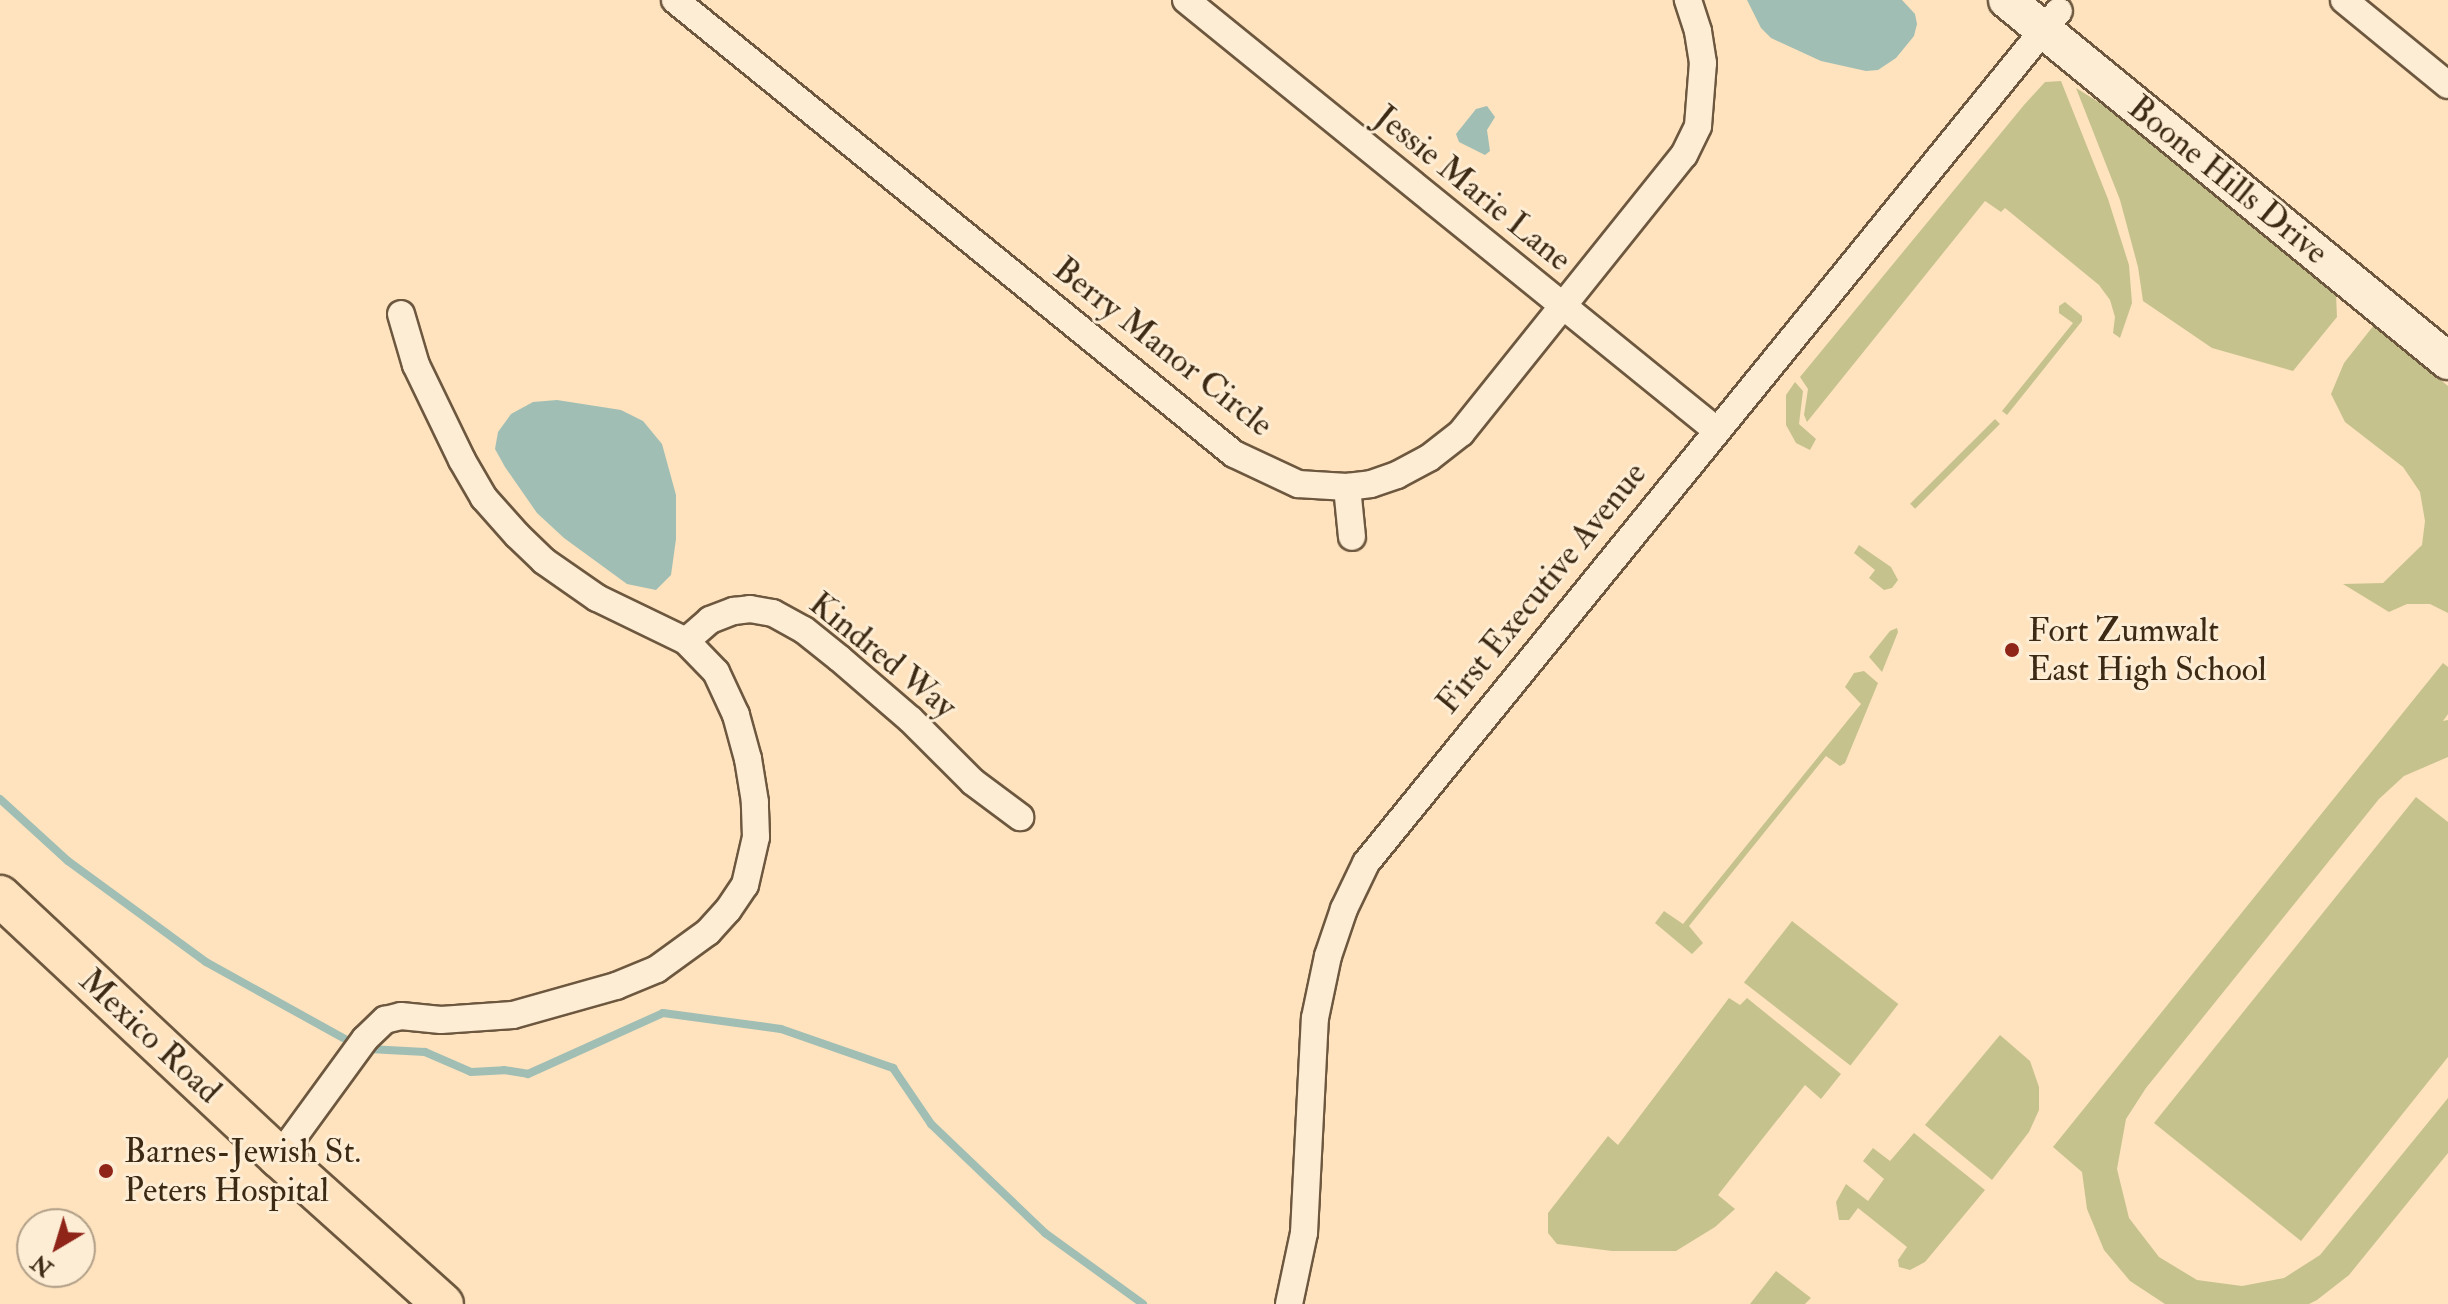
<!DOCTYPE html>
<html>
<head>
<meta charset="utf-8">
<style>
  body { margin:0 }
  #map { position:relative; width:2448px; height:1304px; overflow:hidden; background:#fee3be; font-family:"IM FELL Double Pica",serif }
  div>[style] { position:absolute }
  .green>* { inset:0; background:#c6c28d; transform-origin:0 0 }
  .water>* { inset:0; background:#a0beb4 }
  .stream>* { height:8px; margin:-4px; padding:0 4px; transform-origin:4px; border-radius:4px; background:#a0beb4 }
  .roads { filter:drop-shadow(2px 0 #6d583f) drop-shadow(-2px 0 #6d583f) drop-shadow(0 2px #6d583f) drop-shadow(0 -2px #6d583f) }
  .street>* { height:26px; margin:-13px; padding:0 13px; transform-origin:13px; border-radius:13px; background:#feedd5 }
  .secondary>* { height:36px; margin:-18px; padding:0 18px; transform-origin:18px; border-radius:18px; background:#feedd5 }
  .primary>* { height:40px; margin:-20px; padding:0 20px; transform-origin:20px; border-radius:20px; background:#fee3be }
  .dots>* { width:22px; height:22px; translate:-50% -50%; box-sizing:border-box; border:4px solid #feedd5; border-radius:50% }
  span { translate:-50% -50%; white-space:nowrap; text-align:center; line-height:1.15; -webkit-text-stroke:6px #feedd5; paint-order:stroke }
  .street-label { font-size:34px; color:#3d2a15 }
  .poi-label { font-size:34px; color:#3d2a15 }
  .left { translate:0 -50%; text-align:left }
  .north { position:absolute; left:16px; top:1208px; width:80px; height:80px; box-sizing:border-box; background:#feedd5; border:2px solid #b19f88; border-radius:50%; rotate:218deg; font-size:22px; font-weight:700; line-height:32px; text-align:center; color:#3d2a15 }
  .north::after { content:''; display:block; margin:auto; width:28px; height:36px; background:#8f2418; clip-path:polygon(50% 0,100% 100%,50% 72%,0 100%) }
</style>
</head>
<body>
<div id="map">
  <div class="green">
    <div style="clip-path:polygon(2061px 81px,2108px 199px,2129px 265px,2132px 303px,2120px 338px,2113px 333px,2115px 317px,2110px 300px,2099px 285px,2005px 208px,2001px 212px,1985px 201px,1807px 422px,1804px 415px,1808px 389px,1800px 377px,2024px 105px,2045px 82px)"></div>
    <div style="clip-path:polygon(2076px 88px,2113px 111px,2336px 294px,2337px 317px,2293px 371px,2212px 348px,2143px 301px,2138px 267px,2120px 200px)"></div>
    <div style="clip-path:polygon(2065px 302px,2082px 316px,2082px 321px,2007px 415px,2002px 411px,2073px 323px,2059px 313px,2059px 306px)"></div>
    <div style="clip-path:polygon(2374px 325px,2448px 386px,2448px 613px,2430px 604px,2407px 604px,2389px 612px,2343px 584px,2383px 583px,2422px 545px,2425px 521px,2420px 492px,2403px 467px,2345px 422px,2331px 394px,2344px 363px)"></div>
    <div style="clip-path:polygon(1795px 382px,1803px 391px,1799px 424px,1816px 439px,1810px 450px,1796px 443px,1786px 425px,1786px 395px)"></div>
    <div style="left:1995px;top:419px;width:7px;height:120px;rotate:45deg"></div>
    <div style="clip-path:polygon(1859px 545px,1891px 567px,1898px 580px,1892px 588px,1884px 590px,1869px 578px,1875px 570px,1854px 553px)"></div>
    <div style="clip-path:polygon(1897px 628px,1898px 632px,1882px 672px,1869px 657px,1890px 631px)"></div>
    <div style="clip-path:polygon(2443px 663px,2448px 667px,2448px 714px,2443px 721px,2448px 720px,2448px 757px,2404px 776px,2379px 799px,2146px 1088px,2126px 1119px,2117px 1169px,2129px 1218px,2159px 1257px,2197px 1280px,2242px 1286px,2284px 1278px,2320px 1255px,2448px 1098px,2448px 1153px,2349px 1275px,2317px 1300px,2309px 1304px,2165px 1304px,2130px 1281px,2104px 1250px,2087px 1209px,2082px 1172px,2053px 1147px)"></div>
    <div style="clip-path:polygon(1864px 671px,1878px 683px,1845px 763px,1840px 766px,1826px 756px,1689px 926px,1703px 943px,1692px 954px,1655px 923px,1664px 911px,1683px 924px,1861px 704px,1845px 687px,1854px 673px)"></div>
    <div style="clip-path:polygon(2416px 797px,2448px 822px,2448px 1057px,2301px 1241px,2154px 1123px)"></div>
    <div style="left:1792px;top:921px;width:135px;height:78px;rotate:38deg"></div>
    <div style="clip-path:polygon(1729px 998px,1740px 1005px,1747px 998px,1841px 1074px,1821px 1099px,1805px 1085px,1718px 1195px,1735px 1209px,1715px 1227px,1676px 1251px,1612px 1251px,1557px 1244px,1548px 1233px,1548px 1213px,1608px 1136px,1618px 1145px)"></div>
    <div style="clip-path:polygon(2000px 1035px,2030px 1061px,2039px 1087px,2039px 1110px,2029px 1132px,1992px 1180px,1925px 1125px)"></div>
    <div style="clip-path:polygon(1914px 1133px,1985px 1190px,1925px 1262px,1910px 1270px,1899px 1267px,1898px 1260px,1907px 1247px,1858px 1208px,1849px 1220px,1839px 1220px,1836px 1202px,1846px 1184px,1868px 1201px,1884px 1179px,1863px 1161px,1873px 1148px,1890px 1161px)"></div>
    <div style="clip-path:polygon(1776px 1271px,1811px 1298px,1805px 1304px,1750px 1304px)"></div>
  </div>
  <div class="water">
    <div style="clip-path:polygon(1747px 0,1902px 0,1915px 14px,1917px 24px,1914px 36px,1896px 58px,1878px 70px,1866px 71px,1821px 61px,1771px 38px,1761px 28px)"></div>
    <div style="clip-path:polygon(1487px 106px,1495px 117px,1487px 130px,1490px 151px,1485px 155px,1459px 142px,1456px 134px,1476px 109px)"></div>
    <div style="clip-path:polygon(557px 400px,621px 410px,643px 421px,662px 444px,676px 495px,676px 539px,671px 575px,656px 590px,627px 584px,564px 538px,537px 513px,505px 467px,495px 449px,498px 432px,511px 414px,533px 402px)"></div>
  </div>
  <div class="stream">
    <div style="left:0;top:799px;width:92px;rotate:42.4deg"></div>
    <div style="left:68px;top:861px;width:171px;rotate:36.2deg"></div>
    <div style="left:206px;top:962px;width:161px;rotate:29deg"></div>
    <div style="left:369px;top:1049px;width:56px;rotate:3.1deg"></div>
    <div style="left:425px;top:1052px;width:50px;rotate:23.5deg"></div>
    <div style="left:471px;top:1072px;width:33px;rotate:-3deg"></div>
    <div style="left:504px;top:1070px;width:24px;rotate:9deg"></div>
    <div style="left:528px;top:1074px;width:148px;rotate:-24.3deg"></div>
    <div style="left:663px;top:1013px;width:119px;rotate:7.7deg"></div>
    <div style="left:781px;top:1029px;width:119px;rotate:19.2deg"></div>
    <div style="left:893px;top:1068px;width:68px;rotate:55.8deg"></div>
    <div style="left:931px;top:1124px;width:158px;rotate:43.7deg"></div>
    <div style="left:1045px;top:1233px;width:121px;rotate:35.9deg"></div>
  </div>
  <div class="roads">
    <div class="street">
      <div style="left:675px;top:0;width:720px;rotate:39.08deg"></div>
      <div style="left:1234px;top:454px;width:71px;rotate:25.1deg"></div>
      <div style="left:1298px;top:484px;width:49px;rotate:3.5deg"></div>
      <div style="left:1347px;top:487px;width:24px;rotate:-7deg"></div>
      <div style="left:1371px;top:484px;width:28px;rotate:-19deg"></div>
      <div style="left:1397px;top:475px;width:36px;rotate:-28deg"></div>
      <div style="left:1429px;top:458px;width:41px;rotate:-38deg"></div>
      <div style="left:1461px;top:433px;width:356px;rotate:-51.3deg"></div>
      <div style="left:1684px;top:155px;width:32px;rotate:-64deg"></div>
      <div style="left:1698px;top:126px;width:63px;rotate:-85.5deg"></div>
      <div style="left:1703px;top:63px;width:32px;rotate:-99deg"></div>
      <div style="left:1698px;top:31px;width:33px;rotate:-108deg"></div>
      <div style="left:1186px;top:0;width:682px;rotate:39.05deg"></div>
      <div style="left:2344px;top:0;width:134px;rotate:39.3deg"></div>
      <div style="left:1347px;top:487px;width:50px;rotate:84.3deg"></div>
      <div style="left:686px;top:641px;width:32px;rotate:-41deg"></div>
      <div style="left:710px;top:620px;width:26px;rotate:-21deg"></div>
      <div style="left:734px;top:611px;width:16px;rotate:-7deg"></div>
      <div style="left:750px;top:609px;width:23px;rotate:10deg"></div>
      <div style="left:773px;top:613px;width:35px;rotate:29deg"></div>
      <div style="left:804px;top:630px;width:45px;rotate:38.7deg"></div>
      <div style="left:839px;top:658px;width:94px;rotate:40.7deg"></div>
      <div style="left:910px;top:719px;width:89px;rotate:45deg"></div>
      <div style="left:973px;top:782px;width:59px;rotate:36.7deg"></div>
      <div style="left:279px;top:1157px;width:146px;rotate:-53.9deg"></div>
      <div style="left:365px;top:1039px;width:28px;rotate:-44deg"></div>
      <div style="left:385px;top:1020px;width:16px;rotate:-14deg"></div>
      <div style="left:401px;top:1016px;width:40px;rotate:5.7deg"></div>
      <div style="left:441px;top:1020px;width:72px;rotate:-4deg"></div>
      <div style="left:513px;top:1015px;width:107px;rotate:-15.7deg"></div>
      <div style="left:616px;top:986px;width:44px;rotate:-22.5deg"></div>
      <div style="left:657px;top:969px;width:63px;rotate:-36deg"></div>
      <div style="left:708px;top:932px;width:30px;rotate:-48deg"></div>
      <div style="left:728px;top:910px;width:30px;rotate:-56deg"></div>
      <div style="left:745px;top:885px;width:49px;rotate:-77.1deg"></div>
      <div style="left:756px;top:837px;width:35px;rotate:-92deg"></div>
      <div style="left:755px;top:802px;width:44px;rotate:-99.2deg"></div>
      <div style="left:748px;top:759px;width:46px;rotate:-105.3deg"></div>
      <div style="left:736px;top:715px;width:47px;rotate:-114.9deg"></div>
      <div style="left:716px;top:672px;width:43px;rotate:-134.1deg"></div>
      <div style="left:686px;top:641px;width:99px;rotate:-154.2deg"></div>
      <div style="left:597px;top:598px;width:65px;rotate:-145.1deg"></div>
      <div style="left:544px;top:561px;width:37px;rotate:-136deg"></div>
      <div style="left:517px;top:535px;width:50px;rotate:-131.7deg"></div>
      <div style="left:484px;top:498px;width:44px;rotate:-120.1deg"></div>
      <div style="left:462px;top:460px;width:106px;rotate:-115.8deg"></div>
      <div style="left:416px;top:365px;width:53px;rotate:-106.4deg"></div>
      <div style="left:1289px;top:1304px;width:73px;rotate:-78.1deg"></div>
      <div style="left:1304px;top:1233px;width:215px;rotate:-87.1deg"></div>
      <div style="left:1315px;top:1018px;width:63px;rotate:-78.2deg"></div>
      <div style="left:1328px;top:956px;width:50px;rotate:-71.2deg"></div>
      <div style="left:1344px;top:909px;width:51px;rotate:-64.4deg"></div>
      <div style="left:1366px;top:863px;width:1098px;rotate:-50.88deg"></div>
    </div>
    <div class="secondary">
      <div style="left:2007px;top:0;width:570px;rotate:39.3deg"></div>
    </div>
    <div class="primary">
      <div style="left:0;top:896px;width:382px;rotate:43.1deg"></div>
      <div style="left:279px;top:1157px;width:220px;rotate:41.9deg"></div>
    </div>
  </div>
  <div class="dots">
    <div style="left:2012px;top:650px;background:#8f2418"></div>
    <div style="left:106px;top:1171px;background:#8f2418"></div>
  </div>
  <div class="street-label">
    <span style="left:2228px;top:180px;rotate:39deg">Boone Hills Drive</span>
    <span style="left:1473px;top:188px;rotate:39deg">Jessie Marie Lane</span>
    <span style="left:1163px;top:347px;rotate:38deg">Berry Manor Circle</span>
    <span style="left:1541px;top:588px;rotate:-51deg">First Executive Avenue</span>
    <span style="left:883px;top:655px;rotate:39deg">Kindred Way</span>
    <span style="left:150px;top:1036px;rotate:43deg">Mexico Road</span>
  </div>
  <div class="poi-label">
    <span class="left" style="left:2028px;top:650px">Fort Zumwalt<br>East High School</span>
    <span class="left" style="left:124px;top:1171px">Barnes-Jewish St.<br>Peters Hospital</span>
  </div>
  <div class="north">N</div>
</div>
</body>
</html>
